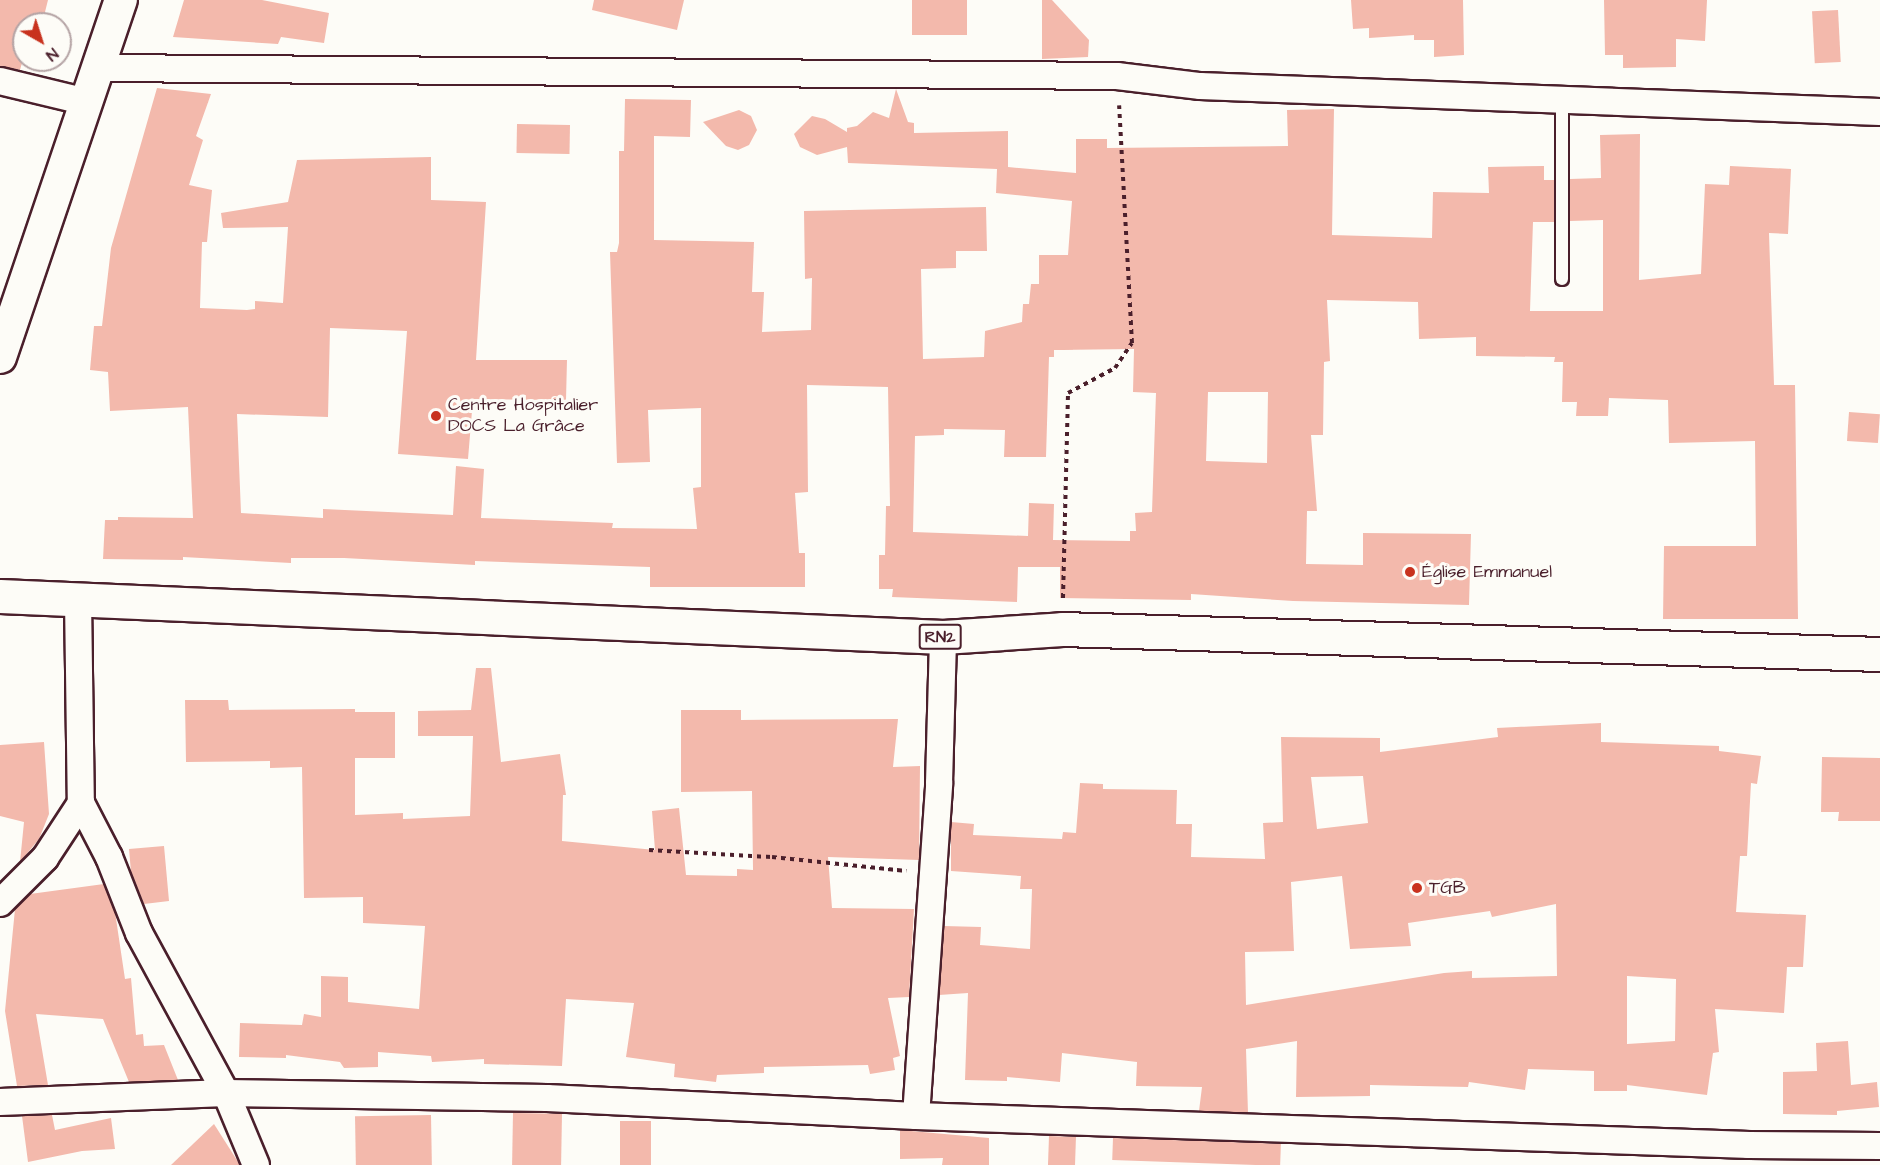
<!DOCTYPE html>
<html>
<head>
<meta charset="utf-8">
<style>
  body { margin:0 }
  #map { position:relative; width:1880px; height:1165px; overflow:hidden; background:#fdfcf7; font-family:"Architects Daughter",sans-serif }
  div>[style] { position:absolute }
  .building>* { inset:0; background:#f3b9ac; transform-origin:0 0 }
  .path>* { height:4px; margin-top:-2px; transform-origin:0; background:repeating-linear-gradient(90deg,#4a1f2b 0 4.5px,transparent 0 9px) }
  .roads { filter:drop-shadow(2px 0 #4a1f2b) drop-shadow(-2px 0 #4a1f2b) drop-shadow(0 2px #4a1f2b) drop-shadow(0 -2px #4a1f2b) }
  .service>* { height:12px; margin:-6px; padding:0 6px; transform-origin:6px; border-radius:6px; background:#fdfcf7 }
  .minor>* { height:26px; margin:-13px; padding:0 13px; transform-origin:13px; border-radius:13px; background:#fdfcf7 }
  .tertiary>* { height:32px; margin:-16px; padding:0 16px; transform-origin:16px; border-radius:16px; background:#fdfcf7 }
  .trunk>* { height:33px; margin:-16.5px; padding:0 16.5px; transform-origin:16.5px; border-radius:16.5px; background:#fdfcf7 }
  .dots>* { width:16px; height:16px; translate:-50% -50%; box-sizing:border-box; border:3px solid #fdfcf7; border-radius:50% }
  span { translate:-50% -50%; white-space:nowrap; text-align:center; line-height:1.15; -webkit-text-stroke:6px #fdfcf7; paint-order:stroke }
  .shield-label span { padding:2px 4px; background:#fdfcf7; border:2px solid; border-radius:4px; -webkit-text-stroke-width:0 }
  .shield-label { font-size:16px; color:#4a1f2b; font-weight:700 }
  .poi-label { font-size:18px; color:#4a1f2b }
  .left { translate:0 -50%; text-align:left }
  .north { position:absolute; left:12px; top:12px; width:60px; height:60px; box-sizing:border-box; background:#fdfcf7; border:2px solid #b5a4a5; border-radius:50%; rotate:141deg; font-size:16px; font-weight:700; line-height:24px; text-align:center; color:#4a1f2b }
  .north::after { content:''; display:block; margin:auto; width:21px; height:27px; background:#c8321e; clip-path:polygon(50% 0,100% 100%,50% 72%,0 100%) }
</style>
</head>
<body>
<div id="map">
  <div class="building">
    <div style="clip-path:polygon(0 0,48px 0,42px 24px,24px 24px,24px 60px,33px 60px,31px 65px,22px 63px,20px 70px,0 66px)"></div>
    <div style="clip-path:polygon(184px 0,262px 0,329px 13px,324px 43px,281px 37px,278px 44px,173px 37px)"></div>
    <div style="clip-path:polygon(594px 0,684px 0,677px 30px,592px 10px)"></div>
    <div style="left:912px;top:0;width:55px;height:35px"></div>
    <div style="clip-path:polygon(1042px 0,1052px 0,1089px 40px,1088px 57px,1042px 59px)"></div>
    <div style="clip-path:polygon(1351px 0,1463px 0,1464px 55px,1434px 57px,1434px 40px,1414px 40px,1414px 35px,1369px 38px,1369px 28px,1353px 29px)"></div>
    <div style="clip-path:polygon(1604px 0,1707px 0,1705px 41px,1676px 39px,1676px 67px,1623px 68px,1623px 55px,1605px 55px)"></div>
    <div style="left:1838px;top:10px;width:52px;height:26px;rotate:87deg"></div>
    <div style="clip-path:polygon(evenodd,157px 88px,211px 94px,196px 136px,203px 140px,189px 185px,212px 190px,207px 242px,202px 242px,200px 308px,247px 310px,255px 309px,255px 301px,283px 303px,288px 227px,223px 228px,221px 213px,288px 202px,297px 160px,431px 157px,431px 200px,486px 202px,476px 360px,567px 360px,566px 400px,473px 399px,468px 459px,398px 454px,407px 331px,330px 328px,328px 417px,237px 414px,241px 513px,323px 518px,323px 509px,453px 515px,456px 466px,484px 469px,481px 518px,613px 523px,612px 528px,697px 529px,693px 488px,701px 487px,701px 408px,648px 410px,650px 462px,617px 463px,610px 252px,617px 252px,619px 243px,619px 151px,624px 151px,625px 99px,691px 100px,690px 137px,654px 136px,654px 240px,754px 242px,752px 292px,764px 292px,762px 332px,811px 330px,812px 278px,805px 279px,804px 211px,986px 207px,987px 251px,956px 251px,956px 268px,921px 269px,923px 359px,984px 357px,985px 331px,1022px 322px,1023px 304px,1029px 304px,1031px 284px,1039px 284px,1039px 255px,1068px 255px,1072px 201px,996px 193px,997px 169px,848px 163px,847px 147px,817px 155px,800px 147px,794px 134px,812px 116px,825px 119px,847px 132px,847px 128px,857px 126px,873px 112px,889px 118px,896px 89px,908px 122px,914px 123px,914px 133px,1008px 131px,1008px 167px,1076px 173px,1076px 139px,1107px 139px,1107px 148px,1288px 146px,1287px 110px,1334px 109px,1332px 235px,1432px 238px,1433px 192px,1489px 193px,1488px 167px,1544px 166px,1544px 180px,1554px 180px,1554px 222px,1533px 222px,1530px 311px,1603px 311px,1603px 220px,1570px 221px,1570px 179px,1601px 178px,1600px 135px,1640px 134px,1639px 280px,1701px 274px,1705px 184px,1729px 185px,1730px 166px,1791px 169px,1788px 234px,1769px 233px,1774px 385px,1795px 385px,1798px 619px,1663px 619px,1664px 546px,1756px 546px,1755px 441px,1669px 443px,1668px 400px,1609px 398px,1608px 416px,1576px 416px,1577px 402px,1562px 402px,1563px 362px,1554px 362px,1555px 357px,1476px 356px,1476px 337px,1419px 339px,1418px 302px,1327px 300px,1330px 361px,1324px 362px,1323px 435px,1311px 435px,1317px 511px,1307px 511px,1306px 564px,1363px 565px,1363px 533px,1471px 534px,1469px 605px,1293px 601px,1191px 594px,1191px 600px,1060px 598px,1060px 567px,1018px 567px,1017px 602px,892px 597px,893px 589px,879px 589px,879px 555px,885px 555px,886px 506px,890px 506px,888px 387px,807px 385px,808px 492px,795px 493px,799px 553px,805px 553px,805px 587px,650px 587px,650px 567px,475px 561px,475px 565px,344px 558px,291px 558px,291px 563px,183px 557px,183px 560px,103px 559px,105px 520px,118px 520px,118px 517px,193px 518px,188px 407px,110px 411px,108px 372px,90px 370px,94px 326px,102px 326px,111px 248px,157px 88px,1134px 349px,1133px 392px,1156px 393px,1152px 512px,1135px 513px,1136px 531px,1130px 531px,1130px 541px,1053px 540px,1054px 504px,1029px 503px,1028px 536px,913px 532px,915px 436px,944px 435px,944px 429px,1005px 430px,1004px 457px,1046px 457px,1049px 357px,1054px 357px,1054px 350px,1134px 349px,157px 88px,1208px 392px,1268px 392px,1267px 463px,1206px 461px,1208px 392px)"></div>
    <div style="clip-path:polygon(739px 110px,751px 116px,757px 130px,749px 145px,738px 150px,726px 146px,703px 122px)"></div>
    <div style="left:517px;top:124px;width:53px;height:29px;rotate:1deg"></div>
    <div style="left:1849px;top:412px;width:31px;height:29px;rotate:4deg"></div>
    <div style="clip-path:polygon(476px 668px,491px 668px,501px 762px,560px 754px,566px 795px,563px 795px,562px 841px,655px 850px,652px 811px,679px 808px,686px 875px,737px 876px,737px 869px,753px 870px,752px 791px,681px 792px,681px 710px,741px 710px,741px 720px,898px 719px,893px 767px,920px 766px,919px 860px,828px 857px,832px 908px,914px 909px,909px 997px,888px 998px,900px 1056px,893px 1058px,895px 1070px,870px 1074px,868px 1065px,764px 1067px,764px 1073px,717px 1075px,716px 1082px,674px 1077px,675px 1064px,626px 1057px,634px 1003px,566px 999px,562px 1066px,484px 1064px,484px 1059px,432px 1062px,431px 1056px,378px 1052px,378px 1067px,344px 1068px,340px 1062px,286px 1055px,286px 1058px,239px 1057px,240px 1023px,302px 1025px,304px 1014px,321px 1017px,321px 976px,348px 977px,348px 1002px,419px 1009px,425px 926px,363px 923px,363px 897px,304px 898px,302px 767px,270px 768px,270px 761px,186px 762px,185px 700px,228px 700px,229px 710px,355px 709px,355px 712px,395px 712px,395px 758px,355px 758px,355px 815px,403px 813px,403px 819px,470px 816px,473px 736px,418px 736px,418px 711px,471px 710px)"></div>
    <div style="clip-path:polygon(evenodd,1601px 723px,1601px 742px,1719px 746px,1719px 751px,1761px 756px,1757px 784px,1751px 783px,1747px 856px,1740px 856px,1736px 912px,1806px 915px,1803px 967px,1787px 967px,1784px 1013px,1715px 1009px,1719px 1052px,1713px 1053px,1707px 1095px,1627px 1085px,1627px 1091px,1594px 1091px,1594px 1071px,1528px 1069px,1525px 1090px,1469px 1082px,1468px 1087px,1370px 1085px,1370px 1096px,1296px 1097px,1297px 1041px,1246px 1049px,1248px 1113px,1199px 1111px,1202px 1087px,1136px 1086px,1137px 1062px,1062px 1053px,1060px 1082px,1007px 1077px,1007px 1081px,965px 1080px,968px 993px,939px 995px,944px 926px,981px 927px,980px 945px,1030px 949px,1032px 889px,1020px 889px,1021px 876px,951px 871px,951px 822px,974px 824px,973px 835px,1062px 839px,1063px 832px,1076px 833px,1080px 783px,1103px 784px,1103px 789px,1177px 790px,1176px 824px,1192px 824px,1191px 857px,1265px 859px,1263px 823px,1283px 822px,1281px 737px,1380px 738px,1380px 752px,1498px 737px,1497px 728px,1601px 723px,1363px 776px,1368px 823px,1317px 829px,1311px 777px,1363px 776px,1601px 723px,1342px 876px,1350px 949px,1411px 946px,1408px 923px,1490px 911px,1492px 917px,1556px 904px,1557px 976px,1472px 978px,1472px 971px,1444px 973px,1246px 1005px,1245px 952px,1294px 951px,1291px 882px,1342px 876px,1601px 723px,1627px 976px,1676px 979px,1675px 1041px,1627px 1044px,1627px 976px)"></div>
    <div style="clip-path:polygon(44px 742px,49px 814px,39px 839px,20px 862px,24px 822px,0 816px,0 745px)"></div>
    <div style="clip-path:polygon(1822px 757px,1880px 758px,1880px 821px,1838px 821px,1839px 812px,1821px 812px)"></div>
    <div style="clip-path:polygon(164px 846px,169px 901px,144px 904px,131px 872px,129px 849px)"></div>
    <div style="clip-path:polygon(104px 884px,115px 912px,125px 979px,131px 978px,136px 1035px,143px 1034px,144px 1046px,164px 1045px,178px 1080px,129px 1082px,103px 1019px,36px 1014px,48px 1085px,17px 1086px,5px 1011px,15px 909px,30px 894px)"></div>
    <div style="clip-path:polygon(1848px 1041px,1851px 1085px,1877px 1082px,1879px 1107px,1837px 1111px,1837px 1115px,1783px 1114px,1783px 1072px,1817px 1071px,1816px 1043px)"></div>
    <div style="left:513px;top:1113px;width:49px;height:52px;rotate:1deg"></div>
    <div style="clip-path:polygon(52px 1115px,55px 1130px,111px 1118px,115px 1149px,82px 1151px,28px 1162px,22px 1116px)"></div>
    <div style="left:431px;top:1115px;width:50px;height:76px;rotate:89deg"></div>
    <div style="left:620px;top:1121px;width:31px;height:44px"></div>
    <div style="clip-path:polygon(214px 1124px,240px 1165px,171px 1165px)"></div>
    <div style="clip-path:polygon(900px 1130px,989px 1138px,989px 1165px,942px 1165px,943px 1158px,900px 1159px)"></div>
    <div style="left:1049px;top:1136px;width:27px;height:29px;rotate:2deg"></div>
    <div style="left:1113px;top:1138px;width:168px;height:22px;rotate:2deg"></div>
  </div>
  <div class="path">
    <div style="left:1063px;top:598px;width:205px;rotate:-88.6deg"></div>
    <div style="left:1068px;top:393px;width:53px;rotate:-28deg"></div>
    <div style="left:1115px;top:368px;width:30px;rotate:-56deg"></div>
    <div style="left:1132px;top:343px;width:238px;rotate:-93.1deg"></div>
    <div style="left:649px;top:850px;width:123px;rotate:3.3deg"></div>
    <div style="left:772px;top:857px;width:135px;rotate:6deg"></div>
  </div>
  <div class="roads">
    <div class="service">
      <div style="left:1562px;top:100px;width:179px;rotate:90deg"></div>
    </div>
    <div class="minor">
      <div style="left:100px;top:68px;width:1017px;rotate:0.45deg"></div>
      <div style="left:1117px;top:76px;width:84px;rotate:6.9deg"></div>
      <div style="left:1200px;top:86px;width:680px;rotate:2.19deg"></div>
      <div style="left:0;top:81px;width:89px;rotate:13.6deg"></div>
      <div style="left:78px;top:599px;width:204px;rotate:89.2deg"></div>
      <div style="left:81px;top:803px;width:61px;rotate:62.6deg"></div>
      <div style="left:109px;top:857px;width:82px;rotate:68.5deg"></div>
      <div style="left:139px;top:933px;width:182px;rotate:61.5deg"></div>
      <div style="left:226px;top:1093px;width:78px;rotate:67.4deg"></div>
      <div style="left:0;top:903px;width:64px;rotate:-45deg"></div>
      <div style="left:45px;top:858px;width:66px;rotate:-56.8deg"></div>
      <div style="left:0;top:1102px;width:226px;rotate:-2.3deg"></div>
      <div style="left:226px;top:1093px;width:321px;rotate:0.9deg"></div>
      <div style="left:547px;top:1098px;width:369px;rotate:2.8deg"></div>
      <div style="left:916px;top:1116px;width:834px;rotate:1.99deg"></div>
      <div style="left:1749px;top:1145px;width:131px;rotate:0.4deg"></div>
      <div style="left:916px;top:1116px;width:334px;rotate:-86deg"></div>
      <div style="left:939px;top:783px;width:146px;rotate:-88.4deg"></div>
    </div>
    <div class="tertiary">
      <div style="left:0;top:357px;width:377px;rotate:-71.3deg"></div>
    </div>
    <div class="trunk">
      <div style="left:0;top:596px;width:944px;rotate:2.49deg"></div>
      <div style="left:943px;top:637px;width:119px;rotate:-3.8deg"></div>
      <div style="left:1062px;top:629px;width:818px;rotate:1.75deg"></div>
    </div>
  </div>
  <div class="dots">
    <div style="left:436px;top:416px;background:#c8321e"></div>
    <div style="left:1410px;top:572px;background:#c8321e"></div>
    <div style="left:1417px;top:888px;background:#c8321e"></div>
  </div>
  <div class="shield-label">
    <span style="left:940px;top:637px">RN2</span>
  </div>
  <div class="poi-label">
    <span class="left" style="left:448px;top:416px">Centre Hospitalier<br>DOCS La Grâce</span>
    <span class="left" style="left:1422px;top:572px">Église Emmanuel</span>
    <span class="left" style="left:1429px;top:888px">TGB</span>
  </div>
  <div class="north">N</div>
</div>
</body>
</html>
